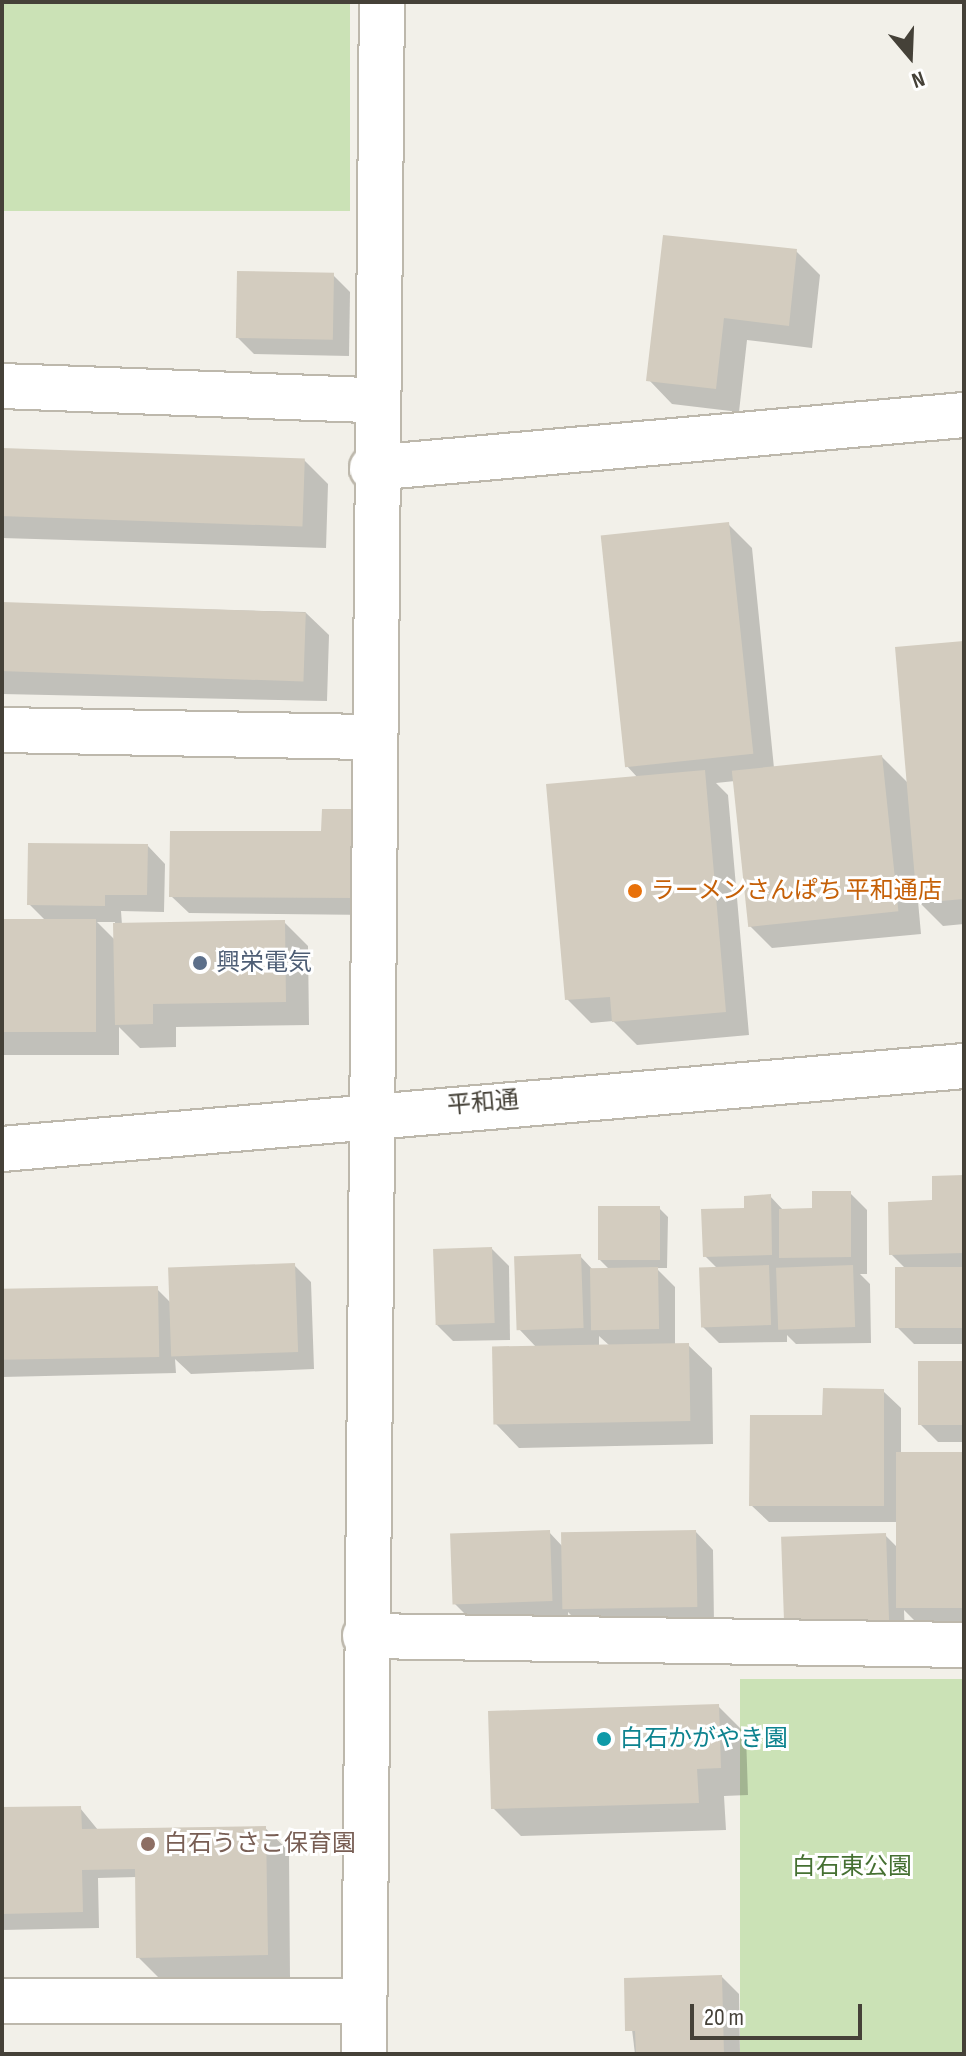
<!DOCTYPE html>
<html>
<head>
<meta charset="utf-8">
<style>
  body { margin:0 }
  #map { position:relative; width:966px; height:2056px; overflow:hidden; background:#f2f0e9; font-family:"Sofia Sans Condensed","Noto Sans JP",sans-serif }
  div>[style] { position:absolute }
  .green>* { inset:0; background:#cbe2b6; transform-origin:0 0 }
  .shadow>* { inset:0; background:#0003 }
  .building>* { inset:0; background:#d3ccbf; transform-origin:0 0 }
  .roads { filter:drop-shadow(2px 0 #bdb8ac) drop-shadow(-2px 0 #bdb8ac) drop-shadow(0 2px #bdb8ac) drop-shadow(0 -2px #bdb8ac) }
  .minor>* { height:44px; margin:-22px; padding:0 22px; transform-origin:22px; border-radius:22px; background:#fff }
  .dots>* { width:22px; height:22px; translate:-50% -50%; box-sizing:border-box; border:4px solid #fff; border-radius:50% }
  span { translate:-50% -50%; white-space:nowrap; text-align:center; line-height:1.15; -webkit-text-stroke:6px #fff; paint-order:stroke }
  .food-label { font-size:24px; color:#c56008 }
  .left { translate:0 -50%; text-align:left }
  .service-label { font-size:24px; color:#4e5e75 }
  .street-label { font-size:24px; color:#454138 }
  .culture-label { font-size:24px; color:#0d838f }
  .education-label { font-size:24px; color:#785e54 }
  .park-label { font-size:24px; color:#457032 }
  .frame { position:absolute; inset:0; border:4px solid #454138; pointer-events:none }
  .north { position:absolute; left:870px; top:16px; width:80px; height:80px; -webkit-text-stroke:6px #fff; paint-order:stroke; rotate:161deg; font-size:22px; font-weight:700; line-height:32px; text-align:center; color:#454138 }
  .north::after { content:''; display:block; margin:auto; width:28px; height:36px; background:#454138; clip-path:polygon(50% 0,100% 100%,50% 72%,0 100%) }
  .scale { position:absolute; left:690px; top:2004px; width:172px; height:36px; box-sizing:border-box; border:4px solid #454138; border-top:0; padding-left:10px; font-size:24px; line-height:28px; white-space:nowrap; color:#454138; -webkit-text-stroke:6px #fff; paint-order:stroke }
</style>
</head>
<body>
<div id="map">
  <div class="green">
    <div style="left:2px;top:2px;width:348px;height:209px"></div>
    <div style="left:740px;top:1679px;width:224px;height:375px"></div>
  </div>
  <div class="shadow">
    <div style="clip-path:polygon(796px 251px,820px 275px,812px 348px,747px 340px,739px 412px,672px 404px,649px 380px)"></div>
    <div style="clip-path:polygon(333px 275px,350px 292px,349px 356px,254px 354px,237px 337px)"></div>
    <div style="clip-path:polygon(2px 450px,304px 460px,328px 484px,326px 548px,2px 538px)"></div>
    <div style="clip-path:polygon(729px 525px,752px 548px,774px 768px,882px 757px,909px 784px,964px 643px,964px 924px,943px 926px,918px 901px,921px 934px,772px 948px,749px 925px,735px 781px,716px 783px,728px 795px,749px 1035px,637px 1045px,613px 1021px,591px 1023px,567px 999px,638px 778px,626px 765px)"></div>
    <div style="clip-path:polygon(2px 604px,305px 612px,329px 635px,327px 701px,2px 694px)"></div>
    <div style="clip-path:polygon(323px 833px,372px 915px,189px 913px,171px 896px)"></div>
    <div style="clip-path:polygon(evenodd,148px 846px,165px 864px,164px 912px,121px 911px,122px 925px,284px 922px,308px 946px,309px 1025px,176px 1027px,176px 1047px,140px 1048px,119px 1027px,119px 1055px,2px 1055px,2px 921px,46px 921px,29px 904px,148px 846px,97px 922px,115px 922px,116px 941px,97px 922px)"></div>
    <div style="clip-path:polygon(964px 1177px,964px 1344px,914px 1344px,897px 1327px,906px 1269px,891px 1254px)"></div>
    <div style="clip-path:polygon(850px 1193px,867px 1210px,867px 1274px,860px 1274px,870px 1284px,871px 1343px,796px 1344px,787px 1335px,787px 1342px,719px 1343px,702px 1326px,718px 1269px,705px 1256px,746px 1209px,770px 1196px,784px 1211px,814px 1210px)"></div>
    <div style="clip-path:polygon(evenodd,659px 1208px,668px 1217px,667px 1268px,656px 1268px,675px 1287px,675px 1345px,688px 1345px,712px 1368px,713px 1444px,519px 1448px,496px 1424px,537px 1348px,519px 1329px,580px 1256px,594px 1271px,610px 1270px,599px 1259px,659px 1208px,599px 1336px,610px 1346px,599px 1346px,599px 1336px)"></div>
    <div style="clip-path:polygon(492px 1249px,509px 1266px,510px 1340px,453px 1341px,436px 1324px)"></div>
    <div style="clip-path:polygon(294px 1265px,311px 1282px,314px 1369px,191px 1374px,175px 1359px,176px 1373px,2px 1377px,2px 1292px,157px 1289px,171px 1303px)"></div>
    <div style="clip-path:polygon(964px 1363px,964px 1442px,938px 1442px,921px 1425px)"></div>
    <div style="clip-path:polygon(883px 1391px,901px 1408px,901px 1454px,964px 1454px,964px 1624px,918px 1624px,904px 1610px,905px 1638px,803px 1642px,885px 1535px,900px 1550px,900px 1522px,769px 1522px,751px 1505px,824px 1417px)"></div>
    <div style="clip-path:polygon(549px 1532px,563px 1547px,696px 1532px,713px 1550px,714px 1624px,582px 1626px,568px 1612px,568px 1618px,471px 1620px,454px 1603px)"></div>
    <div style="clip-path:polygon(718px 1706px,746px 1734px,748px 1795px,724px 1796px,726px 1830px,521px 1836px,493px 1808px)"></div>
    <div style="clip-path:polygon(80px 1808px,98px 1830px,265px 1828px,289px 1851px,290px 1978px,162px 1981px,138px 1957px,137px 1877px,98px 1878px,99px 1928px,2px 1930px,2px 1809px)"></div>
    <div style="clip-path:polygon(722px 1977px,739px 1994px,740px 2054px,635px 2054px,626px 1980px)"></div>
  </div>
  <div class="building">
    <div style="clip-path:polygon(663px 235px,797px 249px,789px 326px,724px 318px,716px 389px,646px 381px)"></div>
    <div style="left:237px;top:271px;width:97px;height:67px;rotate:1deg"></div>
    <div style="left:2px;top:448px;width:303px;height:68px;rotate:2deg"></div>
    <div style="left:729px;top:522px;width:233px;height:129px;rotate:84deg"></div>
    <div style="left:2px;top:602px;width:304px;height:69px;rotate:2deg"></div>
    <div style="clip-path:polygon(964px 641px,964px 899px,917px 903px,895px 647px)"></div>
    <div style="left:882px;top:755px;width:157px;height:151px;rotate:84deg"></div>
    <div style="clip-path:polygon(705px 770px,726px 1012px,612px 1022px,610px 997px,565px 1000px,546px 784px)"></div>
    <div style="clip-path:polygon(322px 809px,356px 809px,355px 898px,169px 897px,170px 831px,321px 831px)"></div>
    <div style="clip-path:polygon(28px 843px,148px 844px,147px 895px,105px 895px,105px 906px,27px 905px)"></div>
    <div style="left:2px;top:919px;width:94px;height:113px"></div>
    <div style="clip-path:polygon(285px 920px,286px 1002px,153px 1004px,153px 1024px,115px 1025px,113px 923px)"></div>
    <div style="clip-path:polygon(964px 1175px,964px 1253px,889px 1255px,888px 1202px,932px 1200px,932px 1176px)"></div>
    <div style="clip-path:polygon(812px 1191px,851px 1191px,851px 1257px,779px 1258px,779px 1209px,812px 1208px)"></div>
    <div style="clip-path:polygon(771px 1194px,772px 1255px,703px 1257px,701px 1209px,744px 1208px,744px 1196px)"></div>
    <div style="left:598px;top:1206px;width:62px;height:54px"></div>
    <div style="left:492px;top:1247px;width:76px;height:59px;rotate:88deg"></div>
    <div style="left:581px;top:1254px;width:74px;height:67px;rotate:88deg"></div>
    <div style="left:295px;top:1263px;width:89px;height:127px;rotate:88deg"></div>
    <div style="left:769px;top:1265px;width:60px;height:70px;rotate:88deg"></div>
    <div style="left:853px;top:1265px;width:62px;height:77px;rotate:88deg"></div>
    <div style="left:658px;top:1267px;width:62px;height:68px;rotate:89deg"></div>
    <div style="left:895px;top:1267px;width:69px;height:61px"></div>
    <div style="left:158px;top:1286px;width:71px;height:156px;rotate:89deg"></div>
    <div style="left:689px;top:1343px;width:78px;height:197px;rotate:89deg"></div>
    <div style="left:918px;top:1361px;width:46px;height:64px"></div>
    <div style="clip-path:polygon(823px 1388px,884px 1389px,884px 1506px,749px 1506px,750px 1415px,822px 1415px)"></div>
    <div style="left:896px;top:1452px;width:68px;height:156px"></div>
    <div style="left:550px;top:1530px;width:71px;height:100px;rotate:88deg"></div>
    <div style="left:696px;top:1530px;width:77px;height:135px;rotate:89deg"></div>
    <div style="left:886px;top:1533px;width:88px;height:105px;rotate:88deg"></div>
    <div style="clip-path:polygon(719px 1704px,721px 1768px,697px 1769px,699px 1803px,491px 1809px,488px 1711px)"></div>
    <div style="clip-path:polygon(81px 1806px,82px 1829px,266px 1826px,268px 1955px,136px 1958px,135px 1869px,82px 1870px,83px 1912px,2px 1914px,2px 1807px)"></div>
    <div style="clip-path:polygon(722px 1975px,724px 2054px,636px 2054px,635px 2031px,625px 2031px,624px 1978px)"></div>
  </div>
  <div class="roads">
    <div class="minor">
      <div style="left:2px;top:386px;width:372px;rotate:2.2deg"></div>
      <div style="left:372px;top:468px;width:594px;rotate:-5.12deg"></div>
      <div style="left:2px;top:730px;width:369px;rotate:1.1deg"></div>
      <div style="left:2px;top:1149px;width:966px;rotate:-4.93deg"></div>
      <div style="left:365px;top:1636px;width:599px;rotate:0.86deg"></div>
      <div style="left:2px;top:2001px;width:361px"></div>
      <div style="left:364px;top:2054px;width:2052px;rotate:-89.5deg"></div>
    </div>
  </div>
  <div class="dots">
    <div style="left:635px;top:891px;background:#e8710a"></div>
    <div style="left:200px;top:963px;background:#5c6f8a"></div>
    <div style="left:604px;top:1739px;background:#0f9aa8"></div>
    <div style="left:148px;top:1844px;background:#8d6e63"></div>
  </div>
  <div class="food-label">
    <span class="left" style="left:651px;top:891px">ラーメンさんぱち 平和通店</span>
  </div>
  <div class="service-label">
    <span class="left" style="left:216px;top:963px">興栄電気</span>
  </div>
  <div class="street-label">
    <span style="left:483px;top:1103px;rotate:-5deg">平和通</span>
  </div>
  <div class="culture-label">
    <span class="left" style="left:620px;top:1739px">白石かがやき園</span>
  </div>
  <div class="education-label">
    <span class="left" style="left:164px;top:1844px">白石うさこ保育園</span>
  </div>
  <div class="park-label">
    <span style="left:852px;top:1867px">白石東公園</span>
  </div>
  <div class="frame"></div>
  <div class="north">N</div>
  <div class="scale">20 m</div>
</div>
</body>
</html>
